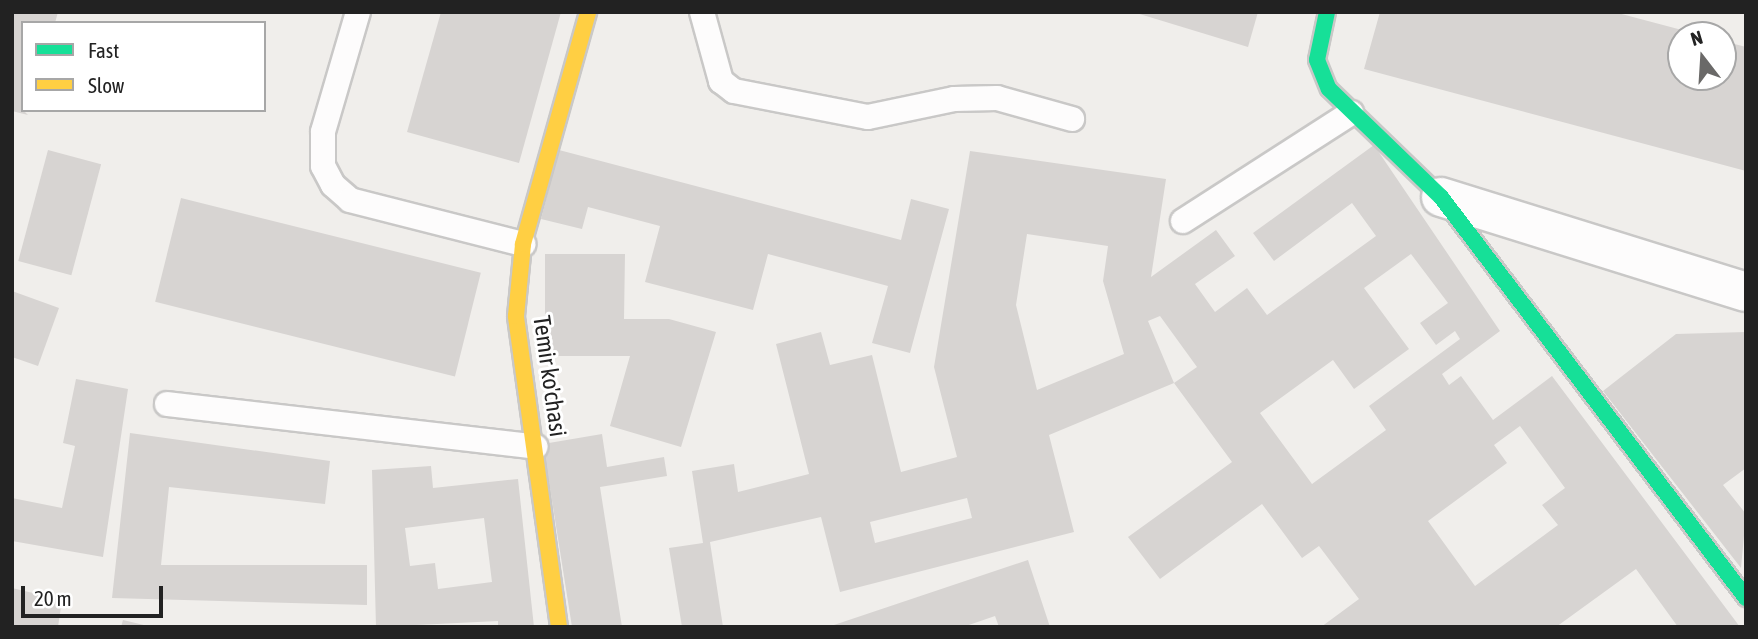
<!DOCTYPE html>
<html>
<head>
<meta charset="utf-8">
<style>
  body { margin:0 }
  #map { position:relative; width:1758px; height:639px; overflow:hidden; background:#f0eeeb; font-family:"Asap Condensed",sans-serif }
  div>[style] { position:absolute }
  .building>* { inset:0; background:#d7d4d2; transform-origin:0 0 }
  .roads { filter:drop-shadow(2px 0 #c9c8c7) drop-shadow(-2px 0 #c9c8c7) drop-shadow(0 2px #c9c8c7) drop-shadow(0 -2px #c9c8c7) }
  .lane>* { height:24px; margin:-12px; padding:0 12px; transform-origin:12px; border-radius:12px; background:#fdfcfc }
  .street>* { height:38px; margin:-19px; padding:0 19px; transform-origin:19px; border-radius:19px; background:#fdfcfc }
  .fast>* { height:16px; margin:-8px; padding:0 8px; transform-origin:8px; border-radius:8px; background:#16e098 }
  .slow>* { height:16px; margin:-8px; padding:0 8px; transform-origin:8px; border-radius:8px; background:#ffcf43 }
  span { translate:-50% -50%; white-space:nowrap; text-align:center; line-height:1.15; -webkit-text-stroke:6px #fff; paint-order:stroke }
  .street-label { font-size:24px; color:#222 }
  .frame { position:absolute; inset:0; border:14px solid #222; pointer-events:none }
  .legend { position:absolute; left:21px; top:21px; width:245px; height:91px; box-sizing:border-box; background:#fff; border:2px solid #a7a7a7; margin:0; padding:9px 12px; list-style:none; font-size:21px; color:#222 }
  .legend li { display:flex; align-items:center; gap:14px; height:35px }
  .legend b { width:35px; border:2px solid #a7a7a7 }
  .north { position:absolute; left:1667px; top:21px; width:70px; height:70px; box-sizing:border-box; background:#fff; border:2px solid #a7a7a7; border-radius:50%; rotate:343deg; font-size:19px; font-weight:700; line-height:28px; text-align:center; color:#222 }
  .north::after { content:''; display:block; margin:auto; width:24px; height:32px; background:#6a6968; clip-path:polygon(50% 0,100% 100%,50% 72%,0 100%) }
  .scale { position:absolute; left:21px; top:586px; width:142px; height:32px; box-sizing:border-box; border:4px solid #222; border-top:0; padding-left:9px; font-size:21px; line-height:24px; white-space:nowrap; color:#222; -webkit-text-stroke:5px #fff; paint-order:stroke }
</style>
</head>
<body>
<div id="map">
  <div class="building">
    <div style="clip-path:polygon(12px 12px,58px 12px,55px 23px,23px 23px,23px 110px,28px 115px,12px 111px)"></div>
    <div style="clip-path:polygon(441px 12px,561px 12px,519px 163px,407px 132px)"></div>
    <div style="clip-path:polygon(1133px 12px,1258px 12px,1248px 47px)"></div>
    <div style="clip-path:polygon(1380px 12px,1614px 12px,1697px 34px,1681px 35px,1681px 77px,1723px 77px,1723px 41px,1746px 47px,1746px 171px,1364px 69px)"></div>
    <div style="clip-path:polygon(evenodd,1374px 145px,1500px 331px,1442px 374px,1449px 385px,1461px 376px,1493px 420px,1552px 376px,1740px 627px,1678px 627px,1636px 569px,1556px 627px,1321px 627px,1359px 599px,1319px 546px,1302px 558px,1262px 504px,1160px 579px,1128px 537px,1232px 462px,1174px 383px,1049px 435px,1074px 532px,840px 592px,821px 517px,710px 542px,723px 627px,682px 627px,669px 548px,703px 543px,692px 471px,734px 464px,738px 492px,809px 474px,776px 344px,821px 332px,830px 365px,872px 355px,901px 472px,957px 457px,934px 367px,970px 151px,1166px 179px,1151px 277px,1216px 230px,1235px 256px,1195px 284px,1215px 312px,1247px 288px,1267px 315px,1376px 236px,1352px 203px,1274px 261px,1253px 233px,1374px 145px,1027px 234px,1108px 246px,1103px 281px,1124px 354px,1037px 390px,1016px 305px,1027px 234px,1374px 145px,1411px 254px,1448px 303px,1420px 323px,1436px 345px,1455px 331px,1460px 339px,1369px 406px,1386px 430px,1312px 484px,1260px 413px,1333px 360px,1354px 389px,1409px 349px,1364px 288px,1411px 254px,1374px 145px,1160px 316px,1197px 367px,1174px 383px,1148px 321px,1160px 316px,1374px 145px,1520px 426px,1565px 488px,1542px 505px,1558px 525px,1475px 586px,1428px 521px,1507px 463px,1494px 445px,1520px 426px,1374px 145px,967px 498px,972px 518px,875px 543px,870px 522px,967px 498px)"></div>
    <div style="left:48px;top:150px;width:55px;height:115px;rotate:15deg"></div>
    <div style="clip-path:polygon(559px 150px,901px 240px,911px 199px,949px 209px,910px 353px,872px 343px,888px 286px,768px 254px,753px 310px,645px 282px,660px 226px,588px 207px,582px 229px,541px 219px)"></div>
    <div style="left:181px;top:198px;width:309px;height:107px;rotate:14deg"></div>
    <div style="clip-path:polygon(545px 254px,625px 254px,624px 319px,669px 319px,716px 332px,681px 447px,610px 426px,630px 356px,545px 356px)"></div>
    <div style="clip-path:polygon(12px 291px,59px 308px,38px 366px,12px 357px)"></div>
    <div style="clip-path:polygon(1746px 332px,1746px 468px,1723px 485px,1746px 514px,1741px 568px,1603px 391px,1676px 334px)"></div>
    <div style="clip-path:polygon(76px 379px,128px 389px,103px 557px,12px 541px,12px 498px,62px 508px,75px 446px,63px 443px)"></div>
    <div style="clip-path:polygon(130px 433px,330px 461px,325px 504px,169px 487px,161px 565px,367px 565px,367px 605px,112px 598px)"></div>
    <div style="clip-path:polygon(602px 434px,607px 467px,664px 457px,667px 476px,600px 487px,622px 627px,572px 627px,543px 444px)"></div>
    <div style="clip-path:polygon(evenodd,431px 466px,433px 488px,518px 479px,534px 627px,498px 627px,498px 621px,376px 627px,372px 470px,431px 466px,484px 518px,492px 582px,438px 589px,435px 563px,410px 566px,405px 528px,484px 518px)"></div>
    <div style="clip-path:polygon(1028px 560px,1050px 627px,999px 627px,995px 616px,963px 627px,828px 627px)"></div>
    <div style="clip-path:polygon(12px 588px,62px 600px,58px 627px,12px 627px)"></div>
    <div style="clip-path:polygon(123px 620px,148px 626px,148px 627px,121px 627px)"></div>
  </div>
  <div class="roads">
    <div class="lane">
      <div style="left:358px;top:12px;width:125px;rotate:106.3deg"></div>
      <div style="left:323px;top:132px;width:34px;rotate:90deg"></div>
      <div style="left:323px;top:166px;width:21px;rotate:62deg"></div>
      <div style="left:333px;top:185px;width:23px;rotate:41deg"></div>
      <div style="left:350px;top:200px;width:179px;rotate:14.3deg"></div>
      <div style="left:702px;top:12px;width:72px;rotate:74.6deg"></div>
      <div style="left:721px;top:81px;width:16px;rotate:38deg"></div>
      <div style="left:734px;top:91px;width:136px;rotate:11deg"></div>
      <div style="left:868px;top:117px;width:88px;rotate:-11.8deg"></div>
      <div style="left:954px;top:99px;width:43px;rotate:-1.3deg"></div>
      <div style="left:997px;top:98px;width:78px;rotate:15.6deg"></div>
      <div style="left:1183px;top:221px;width:200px;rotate:-32.7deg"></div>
      <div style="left:167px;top:404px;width:371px;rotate:6.6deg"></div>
    </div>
    <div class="street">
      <div style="left:1441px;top:197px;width:319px;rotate:17.3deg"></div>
    </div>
    <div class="fast">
      <div style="left:1327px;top:12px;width:49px;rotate:101.8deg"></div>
      <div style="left:1317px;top:60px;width:31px;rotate:68deg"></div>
      <div style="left:1329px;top:89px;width:156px;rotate:44deg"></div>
      <div style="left:1441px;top:197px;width:504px;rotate:52.74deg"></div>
    </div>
    <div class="slow">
      <div style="left:559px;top:627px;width:314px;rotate:-97.9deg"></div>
      <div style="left:516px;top:316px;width:72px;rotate:-84.4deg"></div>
      <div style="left:523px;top:244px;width:241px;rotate:-74.3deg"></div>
    </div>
  </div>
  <div class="street-label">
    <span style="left:550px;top:376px;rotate:82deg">Temir ko'chasi</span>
  </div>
  <div class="frame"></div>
  <ul class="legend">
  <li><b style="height:9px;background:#16e098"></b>Fast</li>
  <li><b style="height:9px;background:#ffcf43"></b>Slow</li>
  </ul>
  <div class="north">N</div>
  <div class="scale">20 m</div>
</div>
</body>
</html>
